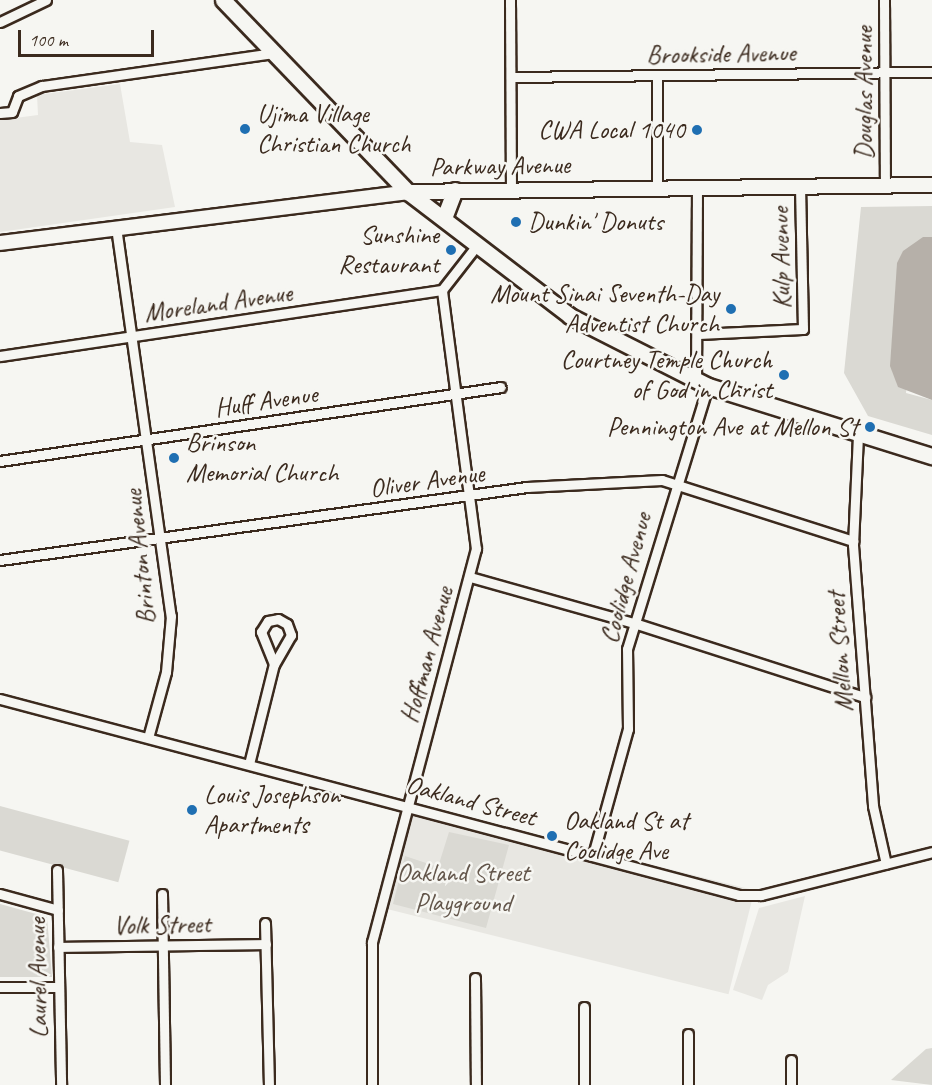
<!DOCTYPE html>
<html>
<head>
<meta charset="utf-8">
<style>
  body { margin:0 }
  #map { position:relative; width:932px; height:1085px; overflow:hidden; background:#f6f6f2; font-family:Caveat,sans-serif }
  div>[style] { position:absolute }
  .built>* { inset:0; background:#e8e7e2; transform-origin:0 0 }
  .green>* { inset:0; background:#dad9d3; transform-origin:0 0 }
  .water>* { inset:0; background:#b6b0a9 }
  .roads { filter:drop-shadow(2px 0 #3b2a1e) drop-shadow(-2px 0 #3b2a1e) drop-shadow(0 2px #3b2a1e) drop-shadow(0 -2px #3b2a1e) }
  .street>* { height:9px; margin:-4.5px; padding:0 4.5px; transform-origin:4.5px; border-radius:4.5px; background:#f6f6f2 }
  .secondary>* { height:14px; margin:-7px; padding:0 7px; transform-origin:7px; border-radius:7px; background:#f6f6f2 }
  .primary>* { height:15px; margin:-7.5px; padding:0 7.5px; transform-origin:7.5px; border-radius:7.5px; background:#f6f6f2 }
  .dots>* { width:16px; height:16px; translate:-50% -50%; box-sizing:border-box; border:3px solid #f6f6f2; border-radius:50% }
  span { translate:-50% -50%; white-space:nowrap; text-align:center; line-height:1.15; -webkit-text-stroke:5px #f6f6f2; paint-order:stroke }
  .street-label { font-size:26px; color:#3b2a1e }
  .poi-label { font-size:26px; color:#3b2a1e }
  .left { translate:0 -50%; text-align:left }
  .right { translate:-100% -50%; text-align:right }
  .park-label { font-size:26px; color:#63564b }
  .scale { position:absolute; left:18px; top:30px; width:136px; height:27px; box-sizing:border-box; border:3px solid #3b2a1e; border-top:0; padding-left:8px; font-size:18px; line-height:21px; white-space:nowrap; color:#3b2a1e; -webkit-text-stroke:4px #f6f6f2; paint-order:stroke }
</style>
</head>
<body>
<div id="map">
  <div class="built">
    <div style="clip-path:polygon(120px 84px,130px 142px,162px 145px,175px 207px,0 232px,0 120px,38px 115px,37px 95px)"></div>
    <div style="left:408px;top:804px;width:357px;height:107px;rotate:14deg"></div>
    <div style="clip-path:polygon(805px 896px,788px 972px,768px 985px,762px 1000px,733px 990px,759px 908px)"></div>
  </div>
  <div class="green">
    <div style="clip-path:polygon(932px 206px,932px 237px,923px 237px,906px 393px,932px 400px,932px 435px,868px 416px,844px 373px,861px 207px)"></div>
    <div style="left:0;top:806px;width:134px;height:43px;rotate:15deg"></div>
    <div style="clip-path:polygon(449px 832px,509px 845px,486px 928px,393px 904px,405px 856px,438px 867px)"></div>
    <div style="clip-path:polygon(0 904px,47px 917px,52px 977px,0 977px)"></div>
    <div style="clip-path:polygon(932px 1048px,932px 1085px,891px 1080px,926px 1049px)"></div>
  </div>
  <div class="water">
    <div style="clip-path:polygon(923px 237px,932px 237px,932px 400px,898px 387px,890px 366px,897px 263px,903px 251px)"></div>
  </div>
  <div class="roads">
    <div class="street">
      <div style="left:510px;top:0;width:189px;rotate:89.7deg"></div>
      <div style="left:884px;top:0;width:186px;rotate:89.7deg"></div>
      <div style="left:0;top:22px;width:51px;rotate:-25.6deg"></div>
      <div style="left:657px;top:75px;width:113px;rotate:90deg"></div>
      <div style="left:511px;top:77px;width:421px;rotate:-0.7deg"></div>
      <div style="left:0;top:113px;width:12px;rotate:-5deg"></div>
      <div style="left:12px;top:112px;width:17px;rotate:-69deg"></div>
      <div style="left:18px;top:96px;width:26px;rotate:-23deg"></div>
      <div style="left:42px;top:86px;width:233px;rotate:-8.1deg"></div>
      <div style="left:116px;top:227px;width:393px;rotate:82deg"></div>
      <div style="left:171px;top:616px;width:56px;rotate:95.1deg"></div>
      <div style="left:166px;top:672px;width:68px;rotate:105.3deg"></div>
      <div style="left:698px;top:334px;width:105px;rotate:-2.7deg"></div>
      <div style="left:803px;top:329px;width:143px;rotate:-91.2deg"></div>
      <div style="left:0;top:356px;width:447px;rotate:-8.5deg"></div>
      <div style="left:696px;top:381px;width:193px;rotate:-89.7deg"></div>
      <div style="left:858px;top:435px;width:110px;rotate:92.6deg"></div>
      <div style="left:853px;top:545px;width:262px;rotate:85.6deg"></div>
      <div style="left:873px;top:806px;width:59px;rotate:77.4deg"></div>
      <div style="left:0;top:461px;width:506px;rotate:-8.4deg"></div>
      <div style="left:0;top:560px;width:532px;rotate:-7.89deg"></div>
      <div style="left:527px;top:487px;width:135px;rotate:-3deg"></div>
      <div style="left:662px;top:480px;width:201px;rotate:17.7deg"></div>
      <div style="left:470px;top:577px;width:170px;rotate:15.7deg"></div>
      <div style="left:634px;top:623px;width:243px;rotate:17.8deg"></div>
      <div style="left:278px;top:619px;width:10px;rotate:29deg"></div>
      <div style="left:287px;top:624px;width:12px;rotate:70deg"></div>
      <div style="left:291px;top:635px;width:34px;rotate:120deg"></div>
      <div style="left:274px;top:664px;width:35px;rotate:-112deg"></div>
      <div style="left:261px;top:632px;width:13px;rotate:-58deg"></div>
      <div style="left:268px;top:621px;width:10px;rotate:-11deg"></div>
      <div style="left:0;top:699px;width:765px;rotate:14.85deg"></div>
      <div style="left:739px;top:895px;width:22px"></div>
      <div style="left:761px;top:895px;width:176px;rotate:-14.1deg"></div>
      <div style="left:249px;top:764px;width:103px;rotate:-76deg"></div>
      <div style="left:593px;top:855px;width:131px;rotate:-74.5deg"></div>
      <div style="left:628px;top:729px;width:80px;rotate:-90.7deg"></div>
      <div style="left:627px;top:649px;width:275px;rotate:-72.9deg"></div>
      <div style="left:57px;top:870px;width:215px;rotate:88.9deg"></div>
      <div style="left:0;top:894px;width:60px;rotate:15.4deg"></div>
      <div style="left:162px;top:894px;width:191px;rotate:89.1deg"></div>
      <div style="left:265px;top:923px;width:162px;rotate:88.6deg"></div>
      <div style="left:58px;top:947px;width:208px;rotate:-0.8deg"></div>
      <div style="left:475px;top:978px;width:107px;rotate:89.5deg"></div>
      <div style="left:0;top:987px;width:59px"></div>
      <div style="left:791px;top:1060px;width:25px;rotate:90deg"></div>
      <div style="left:372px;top:1085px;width:143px;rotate:-90deg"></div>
      <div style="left:372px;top:942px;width:407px;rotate:-75.2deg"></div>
      <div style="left:476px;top:549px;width:261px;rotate:-97.5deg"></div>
      <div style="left:442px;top:290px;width:58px;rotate:-52deg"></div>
      <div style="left:584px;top:1085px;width:78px;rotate:-90deg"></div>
      <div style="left:688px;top:1085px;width:51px;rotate:-90deg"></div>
    </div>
    <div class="secondary">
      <div style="left:0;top:243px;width:411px;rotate:-7.1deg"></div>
      <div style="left:408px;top:192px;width:524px;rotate:-0.77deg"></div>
    </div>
    <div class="primary">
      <div style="left:223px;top:0;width:267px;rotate:46.1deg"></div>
      <div style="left:408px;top:192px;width:204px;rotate:37.4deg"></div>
      <div style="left:570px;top:316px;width:155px;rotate:26.9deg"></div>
      <div style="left:708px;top:386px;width:235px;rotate:17.4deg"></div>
      <div style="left:444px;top:218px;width:30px;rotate:-69deg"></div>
    </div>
  </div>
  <div class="dots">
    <div style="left:245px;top:129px;background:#1f6fb2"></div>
    <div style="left:697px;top:130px;background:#1f6fb2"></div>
    <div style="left:516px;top:222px;background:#1f6fb2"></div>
    <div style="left:451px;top:250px;background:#1f6fb2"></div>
    <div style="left:731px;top:309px;background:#1f6fb2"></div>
    <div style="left:784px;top:375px;background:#1f6fb2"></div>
    <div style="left:870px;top:427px;background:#1f6fb2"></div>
    <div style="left:174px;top:458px;background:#1f6fb2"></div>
    <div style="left:192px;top:810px;background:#1f6fb2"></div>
    <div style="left:552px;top:836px;background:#1f6fb2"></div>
  </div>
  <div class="street-label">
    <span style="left:721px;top:54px;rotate:-1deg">Brookside Avenue</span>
    <span style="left:864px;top:93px;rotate:-90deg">Douglas Avenue</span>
    <span style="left:500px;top:166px;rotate:-1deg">Parkway Avenue</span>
    <span style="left:781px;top:258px;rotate:-91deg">Kulp Avenue</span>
    <span style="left:218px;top:303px;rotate:-8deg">Moreland Avenue</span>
    <span style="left:266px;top:401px;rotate:-8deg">Huff Avenue</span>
    <span style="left:427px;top:481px;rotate:-8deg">Oliver Avenue</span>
    <span style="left:140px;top:557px;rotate:-96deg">Brinton Avenue</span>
    <span style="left:626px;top:578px;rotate:-75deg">Coolidge Avenue</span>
    <span style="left:840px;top:652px;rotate:-94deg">Mellon Street</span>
    <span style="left:427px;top:655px;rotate:-75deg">Hoffman Avenue</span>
    <span style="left:471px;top:801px;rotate:15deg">Oakland Street</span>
    <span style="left:162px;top:925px;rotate:-1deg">Volk Street</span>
    <span style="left:38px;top:978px;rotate:-91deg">Laurel Avenue</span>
  </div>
  <div class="poi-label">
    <span class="left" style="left:257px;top:129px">Ujima Village<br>Christian Church</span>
    <span class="right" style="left:685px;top:130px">CWA Local 1040</span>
    <span class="left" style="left:528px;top:222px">Dunkin' Donuts</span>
    <span class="right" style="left:439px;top:250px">Sunshine<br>Restaurant</span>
    <span class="right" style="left:719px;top:309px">Mount Sinai Seventh-Day<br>Adventist Church</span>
    <span class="right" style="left:772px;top:375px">Courtney Temple Church<br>of God in Christ</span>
    <span class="right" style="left:858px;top:427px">Pennington Ave at Mellon St</span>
    <span class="left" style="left:186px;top:458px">Brinson<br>Memorial Church</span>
    <span class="left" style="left:204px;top:810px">Louis Josephson<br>Apartments</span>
    <span class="left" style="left:564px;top:836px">Oakland St at<br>Coolidge Ave</span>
  </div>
  <div class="park-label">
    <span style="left:463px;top:888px">Oakland Street<br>Playground</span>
  </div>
  <div class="scale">100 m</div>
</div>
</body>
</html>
